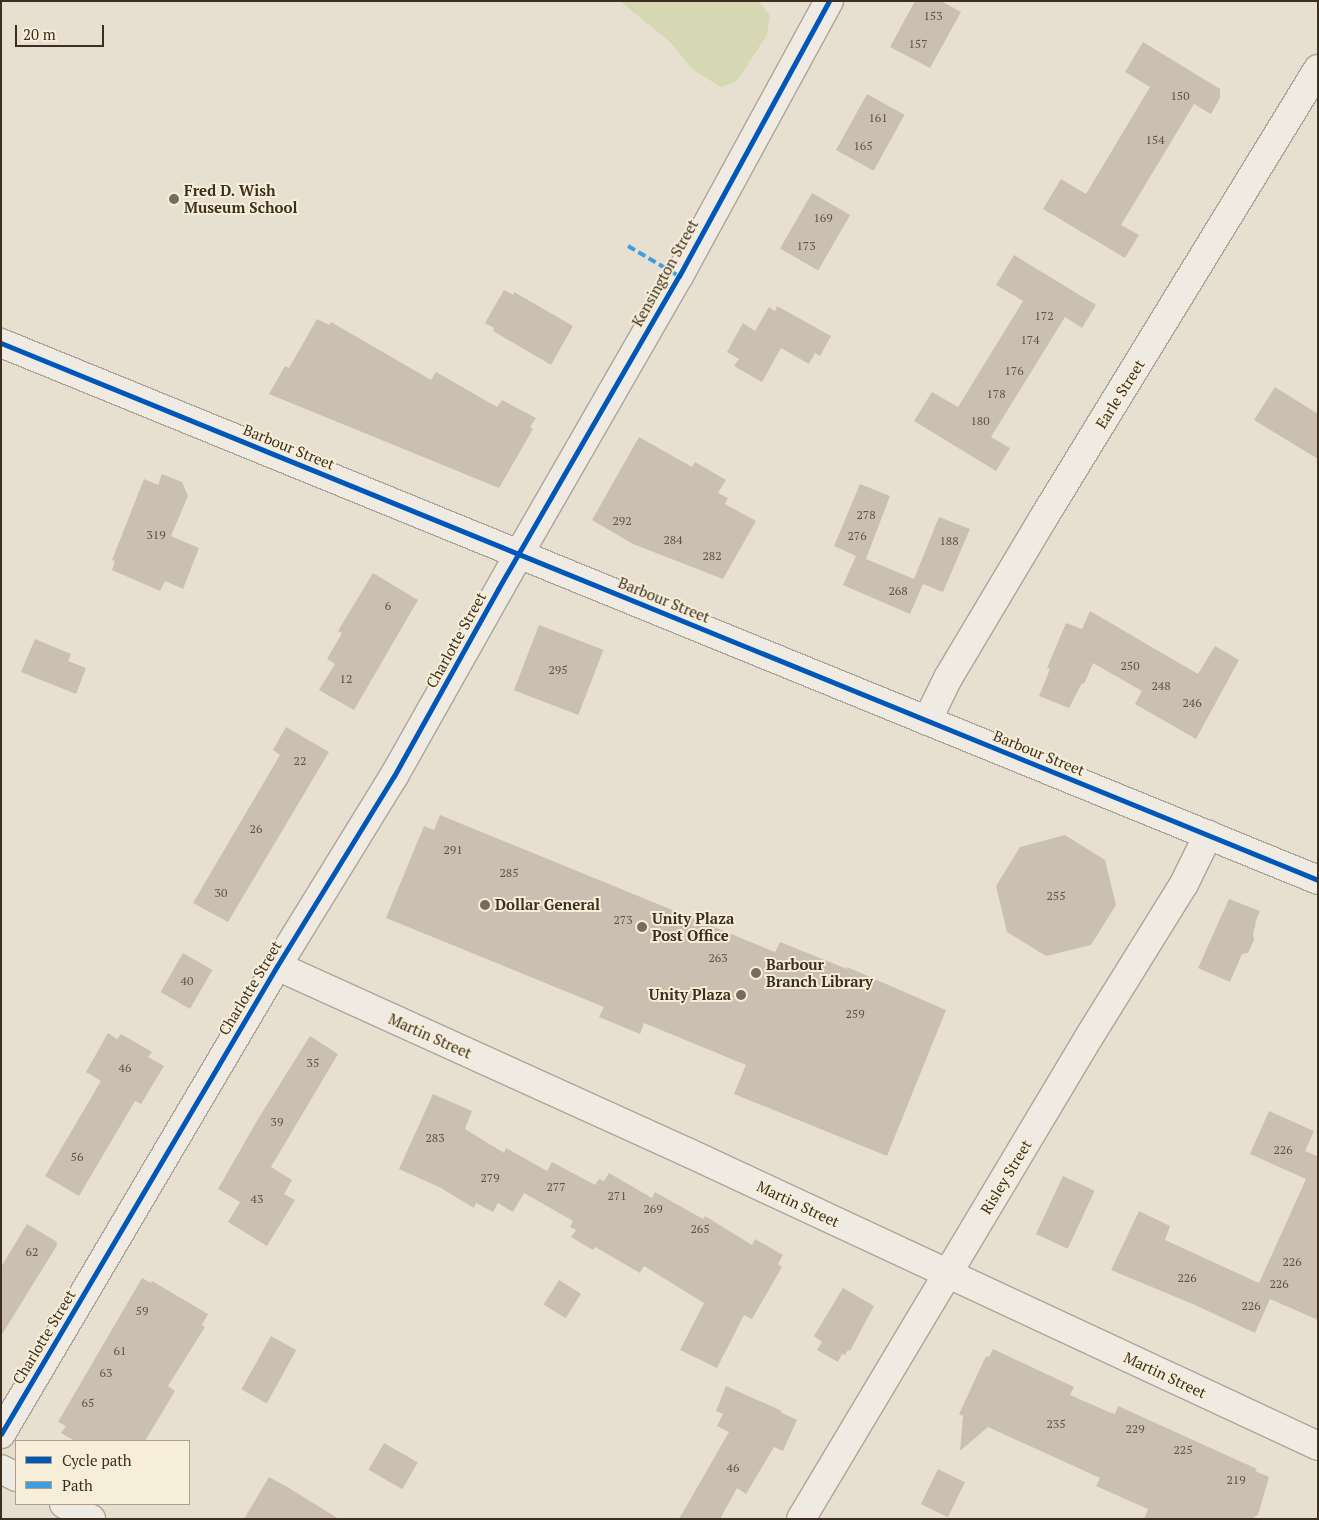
<!DOCTYPE html>
<html>
<head>
<meta charset="utf-8">
<style>
  body { margin:0 }
  #map { position:relative; width:1319px; height:1520px; overflow:hidden; background:#e7e0d1; font-family:"PT Serif",serif }
  div>[style] { position:absolute }
  .green>* { inset:0; background:#d6d7b3 }
  .building>* { inset:0; background:#cbbfb2; transform-origin:0 0 }
  .roads { filter:drop-shadow(1px 0 #ada599) drop-shadow(-1px 0 #ada599) drop-shadow(0 1px #ada599) drop-shadow(0 -1px #ada599) }
  .minor>* { height:28px; margin:-14px; padding:0 14px; transform-origin:14px; border-radius:14px; background:#efebe3 }
  .tertiary>* { height:28px; margin:-14px; padding:0 14px; transform-origin:14px; border-radius:14px; background:#efebe3 }
  .quiet>* { height:4px; margin-top:-2px; transform-origin:0; background:repeating-linear-gradient(90deg,#3f9de0 0 8px,transparent 0 12px) }
  .cycleway>* { height:5px; margin:-2.5px; padding:0 2.5px; transform-origin:2.5px; border-radius:2.5px; background:#0057b8 }
  .dots>* { width:14px; height:14px; translate:-50% -50%; box-sizing:border-box; border:2px solid #f7eed8; border-radius:50% }
  span { translate:-50% -50%; white-space:nowrap; text-align:center; line-height:1.15; -webkit-text-stroke:4px #f7eed8; paint-order:stroke }
  .number-label { font-size:12px; color:#605244 }
  .number-label span { -webkit-text-stroke-width:0 }
  .poi-label { font-size:15px; color:#3d2e20; font-weight:700 }
  .left { translate:0 -50%; text-align:left }
  .right { translate:-100% -50%; text-align:right }
  .street-label { font-size:15px; color:#3d2e20 }
  .frame { position:absolute; inset:0; border:2px solid #3d2e20; pointer-events:none }
  .legend { position:absolute; left:15px; top:1440px; width:175px; height:65px; box-sizing:border-box; background:#f7eed8; border:1px solid #ada18e; margin:0; padding:6px 9px; list-style:none; font-size:15px; color:#3d2e20 }
  .legend li { display:flex; align-items:center; gap:10px; height:25px }
  .legend b { width:25px; border:1px solid #ada18e }
  .scale { position:absolute; left:15px; top:25px; width:89px; height:22px; box-sizing:border-box; border:2px solid #3d2e20; border-top:0; padding-left:6px; font-size:15px; line-height:18px; white-space:nowrap; color:#3d2e20; -webkit-text-stroke:4px #f7eed8; paint-order:stroke }
</style>
</head>
<body>
<div id="map">
  <div class="green">
    <div style="clip-path:polygon(620px 1px,759px 1px,770px 16px,767px 35px,737px 81px,721px 87px,693px 70px,670px 42px)"></div>
  </div>
  <div class="building">
    <div style="clip-path:polygon(915px 1px,941px 1px,961px 12px,930px 68px,890px 47px)"></div>
    <div style="clip-path:polygon(1143px 42px,1220px 89px,1220px 98px,1211px 114px,1194px 104px,1121px 225px,1139px 235px,1125px 258px,1043px 209px,1061px 179px,1086px 194px,1150px 87px,1125px 72px)"></div>
    <div style="left:867px;top:94px;width:43px;height:64px;rotate:29deg"></div>
    <div style="left:812px;top:193px;width:44px;height:64px;rotate:30deg"></div>
    <div style="clip-path:polygon(1014px 255px,1096px 305px,1082px 328px,1065px 317px,991px 437px,1010px 448px,996px 471px,914px 421px,932px 392px,958px 407px,1023px 301px,996px 285px)"></div>
    <div style="clip-path:polygon(504px 290px,513px 295px,514px 292px,573px 326px,551px 365px,493px 331px,494px 328px,485px 323px)"></div>
    <div style="clip-path:polygon(777px 306px,831px 336px,820px 356px,815px 353px,809px 364px,781px 348px,762px 382px,734px 366px,739px 359px,727px 352px,743px 323px,755px 331px,769px 307px,775px 311px)"></div>
    <div style="clip-path:polygon(317px 319px,329px 325px,331px 322px,431px 380px,436px 372px,497px 407px,502px 400px,536px 418px,530px 427px,533px 429px,499px 488px,269px 394px,285px 366px,289px 368px)"></div>
    <div style="clip-path:polygon(1275px 387px,1318px 414px,1318px 459px,1254px 420px)"></div>
    <div style="clip-path:polygon(639px 437px,692px 467px,695px 462px,726px 480px,718px 493px,728px 498px,725px 504px,756px 521px,723px 579px,633px 544px,592px 520px)"></div>
    <div style="clip-path:polygon(162px 474px,182px 482px,188px 496px,171px 536px,199px 548px,183px 589px,165px 581px,160px 591px,112px 570px,115px 561px,112px 560px,144px 479px,158px 485px)"></div>
    <div style="clip-path:polygon(860px 484px,890px 496px,866px 559px,914px 579px,939px 517px,970px 529px,943px 592px,923px 584px,910px 614px,843px 585px,856px 556px,834px 546px)"></div>
    <div style="clip-path:polygon(373px 573px,418px 600px,354px 710px,319px 690px,335px 664px,327px 659px,342px 633px,338px 631px)"></div>
    <div style="clip-path:polygon(1090px 611px,1198px 674px,1215px 646px,1239px 660px,1196px 739px,1135px 704px,1142px 691px,1093px 663px,1084px 684px,1082px 683px,1069px 708px,1039px 696px,1050px 669px,1047px 668px,1066px 623px,1082px 629px)"></div>
    <div style="left:539px;top:625px;width:69px;height:70px;rotate:21deg"></div>
    <div style="clip-path:polygon(35px 639px,71px 654px,68px 661px,86px 668px,76px 694px,21px 672px)"></div>
    <div style="clip-path:polygon(286px 727px,329px 752px,228px 922px,193px 903px,280px 755px,273px 750px)"></div>
    <div style="clip-path:polygon(440px 815px,775px 952px,780px 942px,847px 969px,847px 967px,946px 1010px,887px 1156px,734px 1094px,746px 1065px,644px 1023px,640px 1034px,599px 1017px,604px 1007px,386px 918px,424px 826px,434px 830px)"></div>
    <div style="clip-path:polygon(1065px 835px,1105px 860px,1116px 905px,1091px 945px,1046px 956px,1007px 932px,996px 886px,1020px 847px)"></div>
    <div style="clip-path:polygon(1229px 899px,1260px 911px,1255px 923px,1256px 923px,1253px 934px,1254px 940px,1248px 953px,1242px 954px,1230px 982px,1198px 968px)"></div>
    <div style="left:183px;top:953px;width:34px;height:45px;rotate:30deg"></div>
    <div style="clip-path:polygon(108px 1033px,117px 1039px,121px 1034px,152px 1052px,148px 1057px,164px 1066px,141px 1104px,135px 1101px,79px 1196px,45px 1176px,101px 1081px,86px 1072px)"></div>
    <div style="clip-path:polygon(310px 1036px,338px 1054px,271px 1167px,292px 1180px,284px 1194px,295px 1200px,267px 1246px,228px 1222px,240px 1202px,218px 1189px,258px 1119px)"></div>
    <div style="clip-path:polygon(433px 1094px,472px 1111px,465px 1129px,504px 1153px,506px 1148px,547px 1171px,552px 1162px,595px 1185px,599px 1179px,604px 1181px,609px 1173px,652px 1198px,655px 1192px,703px 1219px,705px 1216px,752px 1245px,755px 1239px,783px 1255px,778px 1264px,782px 1267px,752px 1319px,744px 1315px,717px 1368px,680px 1350px,704px 1303px,644px 1266px,640px 1273px,595px 1247px,593px 1250px,571px 1237px,576px 1230px,570px 1227px,573px 1221px,524px 1193px,513px 1212px,498px 1203px,493px 1212px,476px 1203px,474px 1208px,441px 1188px,399px 1169px)"></div>
    <div style="clip-path:polygon(1269px 1111px,1314px 1131px,1305px 1151px,1317px 1156px,1318px 1154px,1318px 1320px,1270px 1299px,1255px 1333px,1195px 1305px,1111px 1270px,1139px 1211px,1170px 1226px,1165px 1240px,1259px 1283px,1306px 1179px,1250px 1154px)"></div>
    <div style="left:1063px;top:1176px;width:35px;height:64px;rotate:25deg"></div>
    <div style="clip-path:polygon(27px 1224px,57px 1242px,56px 1247px,1px 1336px,1px 1267px)"></div>
    <div style="clip-path:polygon(142px 1278px,151px 1283px,152px 1281px,208px 1314px,202px 1325px,205px 1327px,168px 1386px,175px 1391px,145px 1441px,75px 1441px,61px 1433px,66px 1426px,58px 1422px)"></div>
    <div style="left:559px;top:1280px;width:26px;height:29px;rotate:32deg"></div>
    <div style="clip-path:polygon(843px 1288px,874px 1306px,850px 1351px,848px 1350px,845px 1355px,842px 1354px,838px 1362px,817px 1350px,822px 1342px,814px 1336px)"></div>
    <div style="left:271px;top:1336px;width:29px;height:61px;rotate:29deg"></div>
    <div style="clip-path:polygon(993px 1349px,1074px 1387px,1070px 1395px,1111px 1413px,1115px 1414px,1118px 1406px,1257px 1469px,1255px 1471px,1269px 1477px,1258px 1515px,1251px 1519px,1144px 1519px,1148px 1509px,1096px 1486px,1100px 1478px,988px 1427px,960px 1451px,963px 1416px,959px 1414px,986px 1356px,989px 1357px)"></div>
    <div style="clip-path:polygon(726px 1386px,782px 1411px,780px 1412px,797px 1420px,783px 1451px,774px 1447px,746px 1494px,737px 1488px,720px 1519px,679px 1519px,729px 1432px,717px 1426px,723px 1414px,716px 1411px)"></div>
    <div style="left:384px;top:1443px;width:39px;height:31px;rotate:30deg"></div>
    <div style="left:938px;top:1469px;width:30px;height:39px;rotate:26deg"></div>
    <div style="clip-path:polygon(269px 1477px,289px 1488px,339px 1519px,244px 1519px)"></div>
  </div>
  <div class="roads">
    <div class="minor">
      <div style="left:519px;top:554px;width:321px;rotate:-60.1deg"></div>
      <div style="left:679px;top:276px;width:313px;rotate:-61.4deg"></div>
      <div style="left:927px;top:721px;width:48px;rotate:-64deg"></div>
      <div style="left:948px;top:678px;width:187px;rotate:-59.2deg"></div>
      <div style="left:1044px;top:517px;width:525px;rotate:-58.55deg"></div>
      <div style="left:277px;top:966px;width:450px;rotate:24.4deg"></div>
      <div style="left:687px;top:1152px;width:696px;rotate:24.98deg"></div>
      <div style="left:801px;top:1519px;width:561px;rotate:-59.14deg"></div>
      <div style="left:1089px;top:1037px;width:180px;rotate:-58.2deg"></div>
      <div style="left:1184px;top:884px;width:55px;rotate:-63.9deg"></div>
    </div>
    <div class="tertiary">
      <div style="left:1px;top:343px;width:1422px;rotate:22.18deg"></div>
      <div style="left:1px;top:1434px;width:543px;rotate:-59.47deg"></div>
      <div style="left:277px;top:966px;width:223px;rotate:-58.4deg"></div>
      <div style="left:394px;top:776px;width:255px;rotate:-60.6deg"></div>
      <div style="left:1px;top:1469px;width:17px;rotate:28deg"></div>
      <div style="left:64px;top:1504px;width:31px;rotate:29deg"></div>
    </div>
  </div>
  <div class="quiet">
    <div style="left:628px;top:246px;width:59px;rotate:30.5deg"></div>
  </div>
  <div class="cycleway">
    <div style="left:1px;top:343px;width:1422px;rotate:22.18deg"></div>
    <div style="left:1px;top:1434px;width:543px;rotate:-59.47deg"></div>
    <div style="left:277px;top:966px;width:223px;rotate:-58.4deg"></div>
    <div style="left:394px;top:776px;width:214px;rotate:-60.9deg"></div>
    <div style="left:498px;top:589px;width:362px;rotate:-60deg"></div>
    <div style="left:679px;top:276px;width:313px;rotate:-61.4deg"></div>
  </div>
  <div class="dots">
    <div style="left:174px;top:199px;background:#786c5e"></div>
    <div style="left:485px;top:905px;background:#786c5e"></div>
    <div style="left:642px;top:927px;background:#786c5e"></div>
    <div style="left:756px;top:973px;background:#786c5e"></div>
    <div style="left:741px;top:995px;background:#786c5e"></div>
  </div>
  <div class="number-label">
    <span style="left:933px;top:16px">153</span>
    <span style="left:918px;top:44px">157</span>
    <span style="left:1180px;top:96px">150</span>
    <span style="left:878px;top:118px">161</span>
    <span style="left:1155px;top:140px">154</span>
    <span style="left:863px;top:146px">165</span>
    <span style="left:823px;top:218px">169</span>
    <span style="left:806px;top:246px">173</span>
    <span style="left:1044px;top:316px">172</span>
    <span style="left:1030px;top:340px">174</span>
    <span style="left:1014px;top:371px">176</span>
    <span style="left:996px;top:394px">178</span>
    <span style="left:980px;top:421px">180</span>
    <span style="left:866px;top:515px">278</span>
    <span style="left:622px;top:521px">292</span>
    <span style="left:156px;top:535px">319</span>
    <span style="left:857px;top:536px">276</span>
    <span style="left:673px;top:540px">284</span>
    <span style="left:949px;top:541px">188</span>
    <span style="left:712px;top:556px">282</span>
    <span style="left:898px;top:591px">268</span>
    <span style="left:388px;top:606px">6</span>
    <span style="left:1130px;top:666px">250</span>
    <span style="left:558px;top:670px">295</span>
    <span style="left:346px;top:679px">12</span>
    <span style="left:1161px;top:686px">248</span>
    <span style="left:1192px;top:703px">246</span>
    <span style="left:300px;top:761px">22</span>
    <span style="left:256px;top:829px">26</span>
    <span style="left:453px;top:850px">291</span>
    <span style="left:509px;top:873px">285</span>
    <span style="left:221px;top:893px">30</span>
    <span style="left:1056px;top:896px">255</span>
    <span style="left:623px;top:920px">273</span>
    <span style="left:718px;top:958px">263</span>
    <span style="left:187px;top:981px">40</span>
    <span style="left:855px;top:1014px">259</span>
    <span style="left:313px;top:1063px">35</span>
    <span style="left:125px;top:1068px">46</span>
    <span style="left:277px;top:1122px">39</span>
    <span style="left:435px;top:1138px">283</span>
    <span style="left:1283px;top:1150px">226</span>
    <span style="left:77px;top:1157px">56</span>
    <span style="left:490px;top:1178px">279</span>
    <span style="left:556px;top:1187px">277</span>
    <span style="left:617px;top:1196px">271</span>
    <span style="left:257px;top:1199px">43</span>
    <span style="left:653px;top:1209px">269</span>
    <span style="left:700px;top:1229px">265</span>
    <span style="left:32px;top:1252px">62</span>
    <span style="left:1292px;top:1262px">226</span>
    <span style="left:1187px;top:1278px">226</span>
    <span style="left:1279px;top:1284px">226</span>
    <span style="left:1251px;top:1306px">226</span>
    <span style="left:142px;top:1311px">59</span>
    <span style="left:120px;top:1351px">61</span>
    <span style="left:106px;top:1373px">63</span>
    <span style="left:88px;top:1403px">65</span>
    <span style="left:1056px;top:1424px">235</span>
    <span style="left:1135px;top:1429px">229</span>
    <span style="left:1183px;top:1450px">225</span>
    <span style="left:733px;top:1468px">46</span>
    <span style="left:1236px;top:1480px">219</span>
  </div>
  <div class="poi-label">
    <span class="left" style="left:184px;top:199px">Fred D. Wish<br>Museum School</span>
    <span class="left" style="left:495px;top:905px">Dollar General</span>
    <span class="left" style="left:652px;top:927px">Unity Plaza<br>Post Office</span>
    <span class="left" style="left:766px;top:973px">Barbour<br>Branch Library</span>
    <span class="right" style="left:731px;top:995px">Unity Plaza</span>
  </div>
  <div class="street-label">
    <span style="left:665px;top:273px;rotate:-61deg">Kensington Street</span>
    <span style="left:1120px;top:394px;rotate:-58deg">Earle Street</span>
    <span style="left:289px;top:447px;rotate:22deg">Barbour Street</span>
    <span style="left:664px;top:600px;rotate:22deg">Barbour Street</span>
    <span style="left:456px;top:640px;rotate:-61deg">Charlotte Street</span>
    <span style="left:1039px;top:753px;rotate:22deg">Barbour Street</span>
    <span style="left:250px;top:988px;rotate:-59deg">Charlotte Street</span>
    <span style="left:430px;top:1036px;rotate:24deg">Martin Street</span>
    <span style="left:1006px;top:1177px;rotate:-59deg">Risley Street</span>
    <span style="left:798px;top:1204px;rotate:25deg">Martin Street</span>
    <span style="left:44px;top:1337px;rotate:-59deg">Charlotte Street</span>
    <span style="left:1165px;top:1375px;rotate:25deg">Martin Street</span>
  </div>
  <div class="frame"></div>
  <ul class="legend">
  <li><b style="height:6px;background:#0057b8"></b>Cycle path</li>
  <li><b style="height:6px;background:#3f9de0"></b>Path</li>
  </ul>
  <div class="scale">20 m</div>
</div>
</body>
</html>
